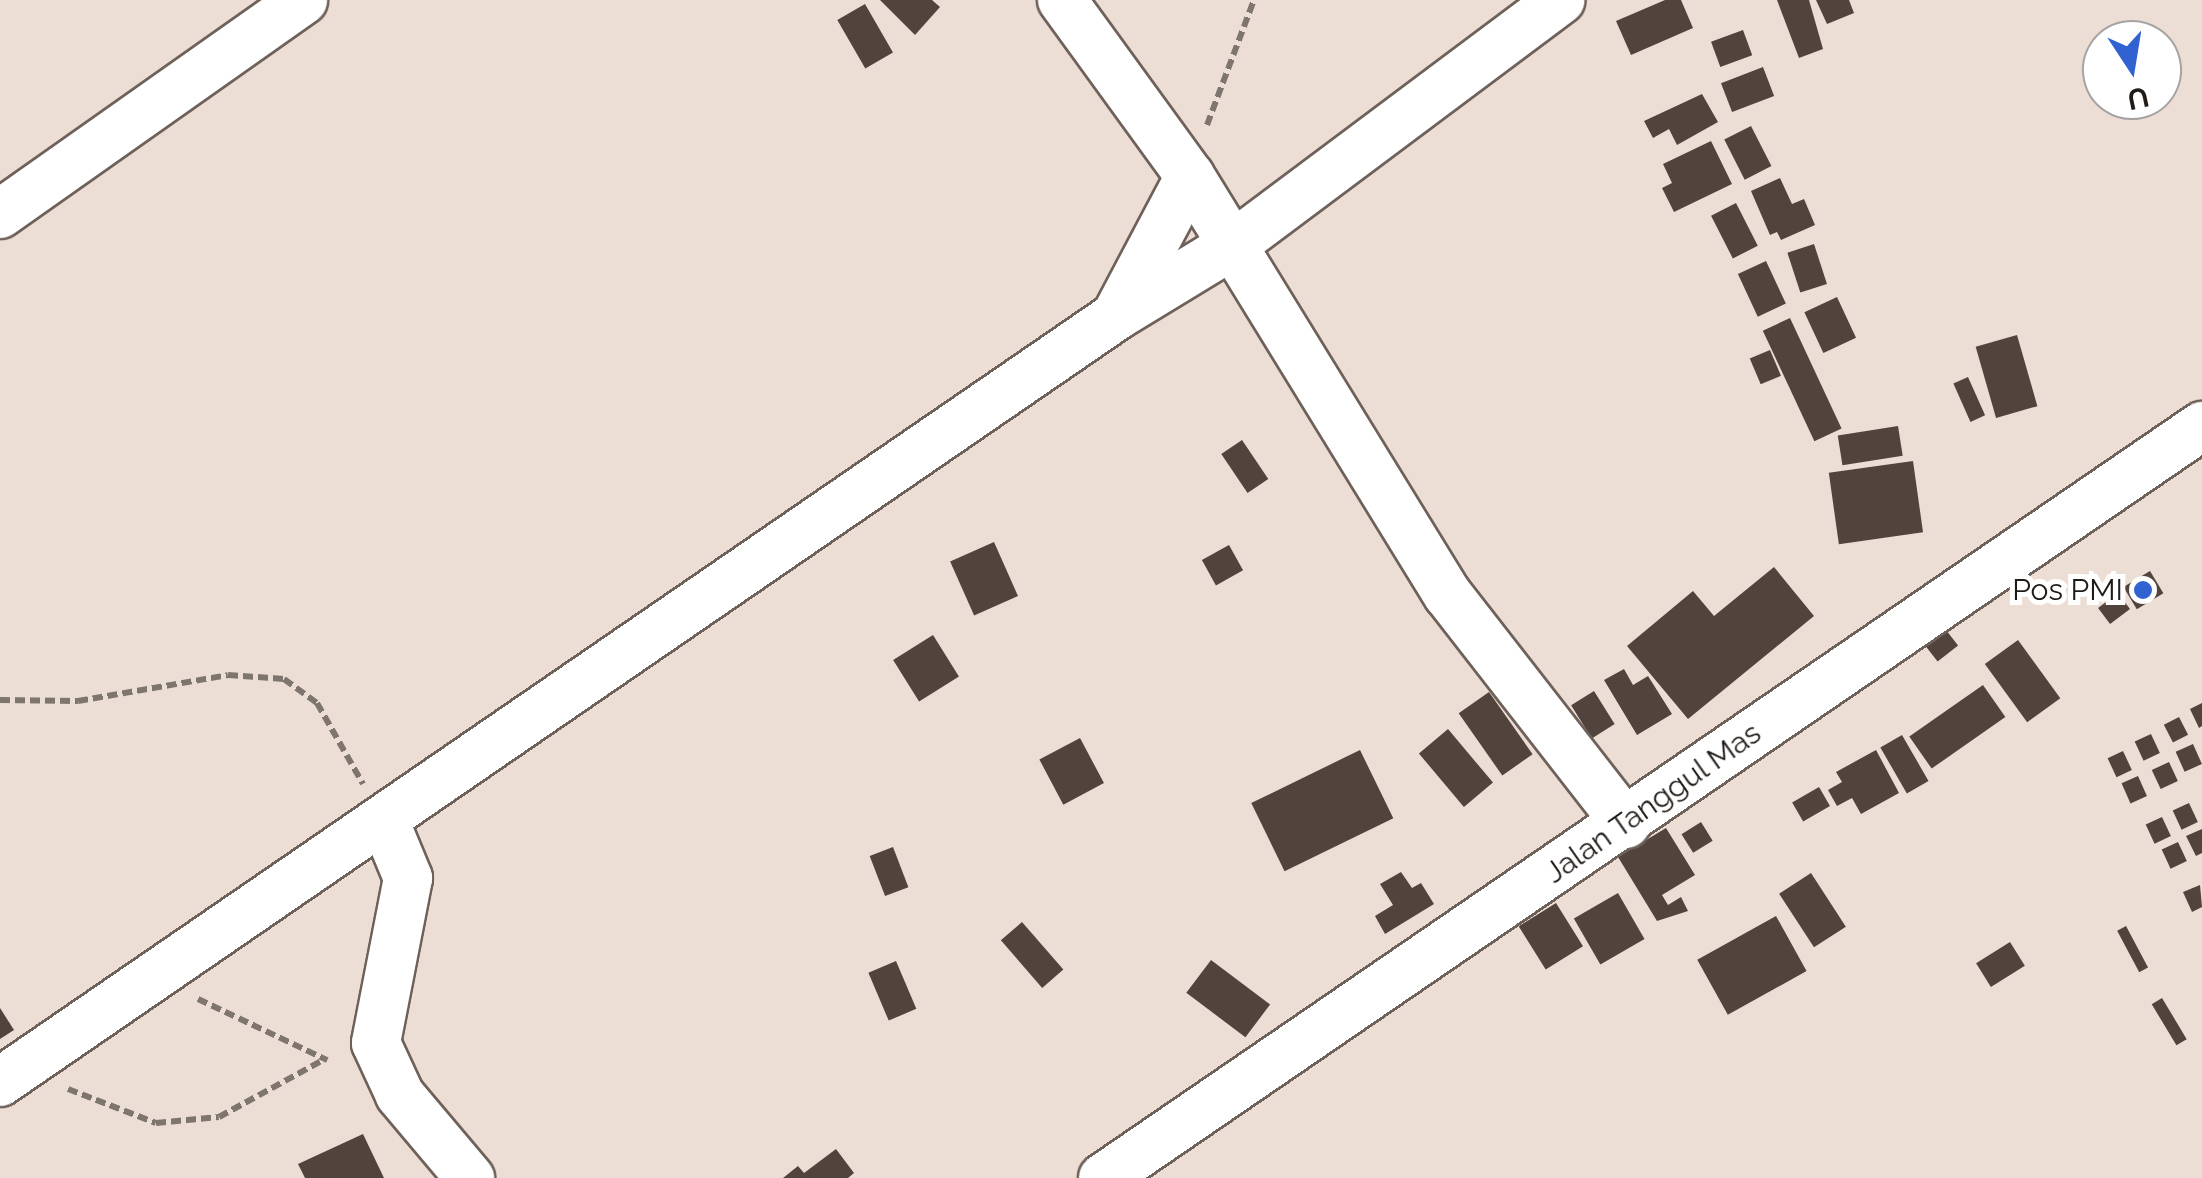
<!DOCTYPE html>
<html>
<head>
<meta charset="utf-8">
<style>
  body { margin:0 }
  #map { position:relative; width:2202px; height:1178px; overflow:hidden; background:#edded5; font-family:Raleway,sans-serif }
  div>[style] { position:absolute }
  .building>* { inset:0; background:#50443d; transform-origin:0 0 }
  .path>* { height:6px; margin-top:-3px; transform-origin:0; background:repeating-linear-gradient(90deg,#7f756f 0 10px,transparent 0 15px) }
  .roads { filter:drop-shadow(2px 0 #6e615a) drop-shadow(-2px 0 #6e615a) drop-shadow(0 2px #6e615a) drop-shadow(0 -2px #6e615a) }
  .minor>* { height:48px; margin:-24px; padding:0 24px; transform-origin:24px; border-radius:24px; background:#fff }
  .dots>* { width:28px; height:28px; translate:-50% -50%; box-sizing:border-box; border:5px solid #fff; border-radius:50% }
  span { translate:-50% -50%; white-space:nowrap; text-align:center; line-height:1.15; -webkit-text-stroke:10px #fff; paint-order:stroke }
  .poi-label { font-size:30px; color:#211b18 }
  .right { translate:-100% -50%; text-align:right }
  .street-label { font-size:30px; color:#211b18 }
  .north { position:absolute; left:2082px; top:20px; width:100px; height:100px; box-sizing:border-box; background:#fff; border:2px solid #a6a4a3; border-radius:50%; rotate:168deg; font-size:28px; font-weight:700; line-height:40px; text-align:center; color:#211b18 }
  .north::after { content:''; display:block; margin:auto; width:35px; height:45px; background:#3063d1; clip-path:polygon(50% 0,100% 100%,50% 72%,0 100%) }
</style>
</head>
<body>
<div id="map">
  <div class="building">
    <div style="clip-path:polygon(880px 0,932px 0,940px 7px,915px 35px)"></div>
    <div style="clip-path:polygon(1665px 0,1681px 0,1693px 28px,1631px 55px,1616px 21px)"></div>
    <div style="clip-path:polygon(1777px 0,1809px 0,1823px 49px,1799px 58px)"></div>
    <div style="clip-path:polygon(1816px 0,1849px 0,1854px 13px,1827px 24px)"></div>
    <div style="left:865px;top:4px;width:56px;height:32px;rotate:60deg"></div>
    <div style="left:1743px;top:30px;width:27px;height:34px;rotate:70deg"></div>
    <div style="left:1763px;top:67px;width:31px;height:45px;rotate:69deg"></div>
    <div style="clip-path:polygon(1702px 94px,1718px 122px,1677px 145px,1669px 129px,1653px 138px,1644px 121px)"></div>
    <div style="left:1751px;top:126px;width:45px;height:30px;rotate:63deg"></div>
    <div style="clip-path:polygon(1711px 141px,1732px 184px,1674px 212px,1662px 188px,1672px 183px,1663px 164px)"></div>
    <div style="clip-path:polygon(1780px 178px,1792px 204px,1804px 199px,1815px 225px,1781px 240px,1777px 232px,1770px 235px,1751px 191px)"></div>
    <div style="left:1736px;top:203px;width:48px;height:28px;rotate:63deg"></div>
    <div style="left:1814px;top:244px;width:42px;height:28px;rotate:72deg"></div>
    <div style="left:1766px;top:261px;width:47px;height:31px;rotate:65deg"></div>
    <div style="left:1837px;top:297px;width:45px;height:36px;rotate:65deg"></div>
    <div style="left:1790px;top:318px;width:122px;height:30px;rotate:65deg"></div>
    <div style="left:2017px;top:335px;width:74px;height:43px;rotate:74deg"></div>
    <div style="left:1770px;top:350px;width:28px;height:22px;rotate:67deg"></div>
    <div style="left:1968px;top:377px;width:42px;height:16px;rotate:66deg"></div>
    <div style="left:1898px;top:426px;width:30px;height:61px;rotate:81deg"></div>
    <div style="left:1242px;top:440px;width:47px;height:25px;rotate:56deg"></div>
    <div style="left:1913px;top:461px;width:72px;height:85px;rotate:82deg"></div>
    <div style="left:994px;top:542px;width:59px;height:48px;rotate:66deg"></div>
    <div style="left:1229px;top:545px;width:29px;height:31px;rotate:61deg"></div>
    <div style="clip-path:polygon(1774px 567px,1814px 616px,1688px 719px,1627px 646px,1693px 591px,1714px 616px)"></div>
    <div style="left:2150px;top:571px;width:26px;height:31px;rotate:59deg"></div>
    <div style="left:2118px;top:593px;width:20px;height:25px;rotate:53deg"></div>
    <div style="left:1939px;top:621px;width:31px;height:26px;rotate:52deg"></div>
    <div style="left:933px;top:635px;width:49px;height:47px;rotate:58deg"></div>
    <div style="left:2018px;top:640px;width:72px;height:41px;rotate:54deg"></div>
    <div style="clip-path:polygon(1624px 669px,1633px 685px,1648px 676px,1672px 714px,1637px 735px,1604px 680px)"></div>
    <div style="left:1983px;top:685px;width:39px;height:90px;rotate:55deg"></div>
    <div style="left:1594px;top:691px;width:39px;height:27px;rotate:58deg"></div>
    <div style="left:1489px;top:692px;width:76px;height:37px;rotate:55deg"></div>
    <div style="clip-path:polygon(2202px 703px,2202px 726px,2199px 728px,2190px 709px)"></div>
    <div style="left:2179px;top:717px;width:20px;height:17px;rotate:63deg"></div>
    <div style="left:1448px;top:729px;width:70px;height:38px;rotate:50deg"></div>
    <div style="left:2151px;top:734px;width:21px;height:18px;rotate:65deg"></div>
    <div style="left:1902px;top:735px;width:53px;height:25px;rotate:60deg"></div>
    <div style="left:1080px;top:738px;width:51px;height:46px;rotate:62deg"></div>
    <div style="left:2193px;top:744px;width:22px;height:19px;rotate:66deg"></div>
    <div style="left:1360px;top:750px;width:76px;height:121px;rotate:64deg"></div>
    <div style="clip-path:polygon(1876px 750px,1899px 793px,1861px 814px,1852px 798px,1837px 806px,1828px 790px,1842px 782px,1836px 772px)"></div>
    <div style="left:2123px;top:751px;width:21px;height:17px;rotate:65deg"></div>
    <div style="left:2169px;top:762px;width:21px;height:19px;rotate:65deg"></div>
    <div style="left:2138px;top:776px;width:22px;height:18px;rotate:66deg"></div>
    <div style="left:1819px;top:787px;width:22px;height:31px;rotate:60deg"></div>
    <div style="left:2189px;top:803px;width:21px;height:18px;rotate:65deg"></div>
    <div style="left:2162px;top:817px;width:21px;height:18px;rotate:65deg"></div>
    <div style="left:1701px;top:822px;width:22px;height:23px;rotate:58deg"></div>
    <div style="clip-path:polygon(1666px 828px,1695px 875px,1662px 895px,1668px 905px,1681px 897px,1688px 911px,1657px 921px,1618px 857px)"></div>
    <div style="clip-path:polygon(2202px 829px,2202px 853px,2196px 856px,2186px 836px)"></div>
    <div style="left:2178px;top:842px;width:21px;height:18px;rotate:65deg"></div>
    <div style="left:893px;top:847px;width:43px;height:25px;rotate:69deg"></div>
    <div style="clip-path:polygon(1401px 872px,1412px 888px,1421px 883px,1434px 904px,1385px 934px,1375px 916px,1393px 905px,1380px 884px)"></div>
    <div style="left:1811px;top:873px;width:64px;height:38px;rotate:57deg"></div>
    <div style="clip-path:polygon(2200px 885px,2202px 907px,2192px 912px,2183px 892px)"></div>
    <div style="left:1618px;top:893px;width:53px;height:51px;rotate:60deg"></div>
    <div style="left:1556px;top:903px;width:51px;height:44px;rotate:58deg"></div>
    <div style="left:1776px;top:916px;width:63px;height:90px;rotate:61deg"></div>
    <div style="left:1022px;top:922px;width:63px;height:28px;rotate:49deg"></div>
    <div style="left:2126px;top:926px;width:47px;height:10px;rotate:62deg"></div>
    <div style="left:2010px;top:942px;width:28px;height:40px;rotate:58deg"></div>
    <div style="left:1211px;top:960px;width:74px;height:41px;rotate:37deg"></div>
    <div style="left:896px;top:961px;width:52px;height:30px;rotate:67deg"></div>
    <div style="left:2162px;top:998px;width:48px;height:12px;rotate:59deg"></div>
    <div style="clip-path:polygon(0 1008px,14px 1030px,0 1039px)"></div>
    <div style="clip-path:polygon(363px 1134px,384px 1178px,305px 1178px,298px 1164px)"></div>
    <div style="clip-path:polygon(836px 1149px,854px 1173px,848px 1178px,783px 1178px,798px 1166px,804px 1173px)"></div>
  </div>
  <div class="path">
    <div style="left:1207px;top:125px;width:134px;rotate:-69.4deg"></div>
    <div style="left:0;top:700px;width:78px;rotate:0.7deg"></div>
    <div style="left:78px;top:701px;width:152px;rotate:-9.8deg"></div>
    <div style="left:228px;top:675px;width:56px;rotate:4.1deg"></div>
    <div style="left:284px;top:679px;width:41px;rotate:36deg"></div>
    <div style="left:317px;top:703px;width:93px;rotate:60.4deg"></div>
    <div style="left:198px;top:999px;width:143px;rotate:25.3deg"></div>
    <div style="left:68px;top:1089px;width:94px;rotate:21.1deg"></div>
    <div style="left:156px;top:1123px;width:63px;rotate:-5.4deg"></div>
    <div style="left:219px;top:1117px;width:121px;rotate:-28.7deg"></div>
  </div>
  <div class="roads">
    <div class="minor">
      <div style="left:1062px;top:0;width:218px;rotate:54deg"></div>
      <div style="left:1190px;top:176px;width:492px;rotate:58.4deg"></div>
      <div style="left:1448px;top:595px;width:290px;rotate:52.1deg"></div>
      <div style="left:1190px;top:176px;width:158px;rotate:117.9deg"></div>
      <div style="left:1116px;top:316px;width:137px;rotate:-31.3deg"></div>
      <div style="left:1233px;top:245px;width:409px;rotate:-36.8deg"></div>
      <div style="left:0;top:214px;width:371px;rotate:-35.2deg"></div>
      <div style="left:384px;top:820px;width:63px;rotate:67.5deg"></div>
      <div style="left:408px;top:878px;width:168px;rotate:101deg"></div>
      <div style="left:376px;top:1043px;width:57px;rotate:65.2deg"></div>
      <div style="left:400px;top:1095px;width:109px;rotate:49.9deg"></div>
      <div style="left:0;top:1082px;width:1354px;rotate:-34.46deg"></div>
      <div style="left:1103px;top:1178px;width:1332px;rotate:-34.38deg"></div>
    </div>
  </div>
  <div class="dots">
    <div style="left:2143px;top:590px;background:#3063d1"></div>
  </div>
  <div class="poi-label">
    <span class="right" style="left:2123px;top:590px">Pos PMI</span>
  </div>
  <div class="street-label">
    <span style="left:1653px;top:803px;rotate:-35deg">Jalan Tanggul Mas</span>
  </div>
  <div class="north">U</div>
</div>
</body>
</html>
